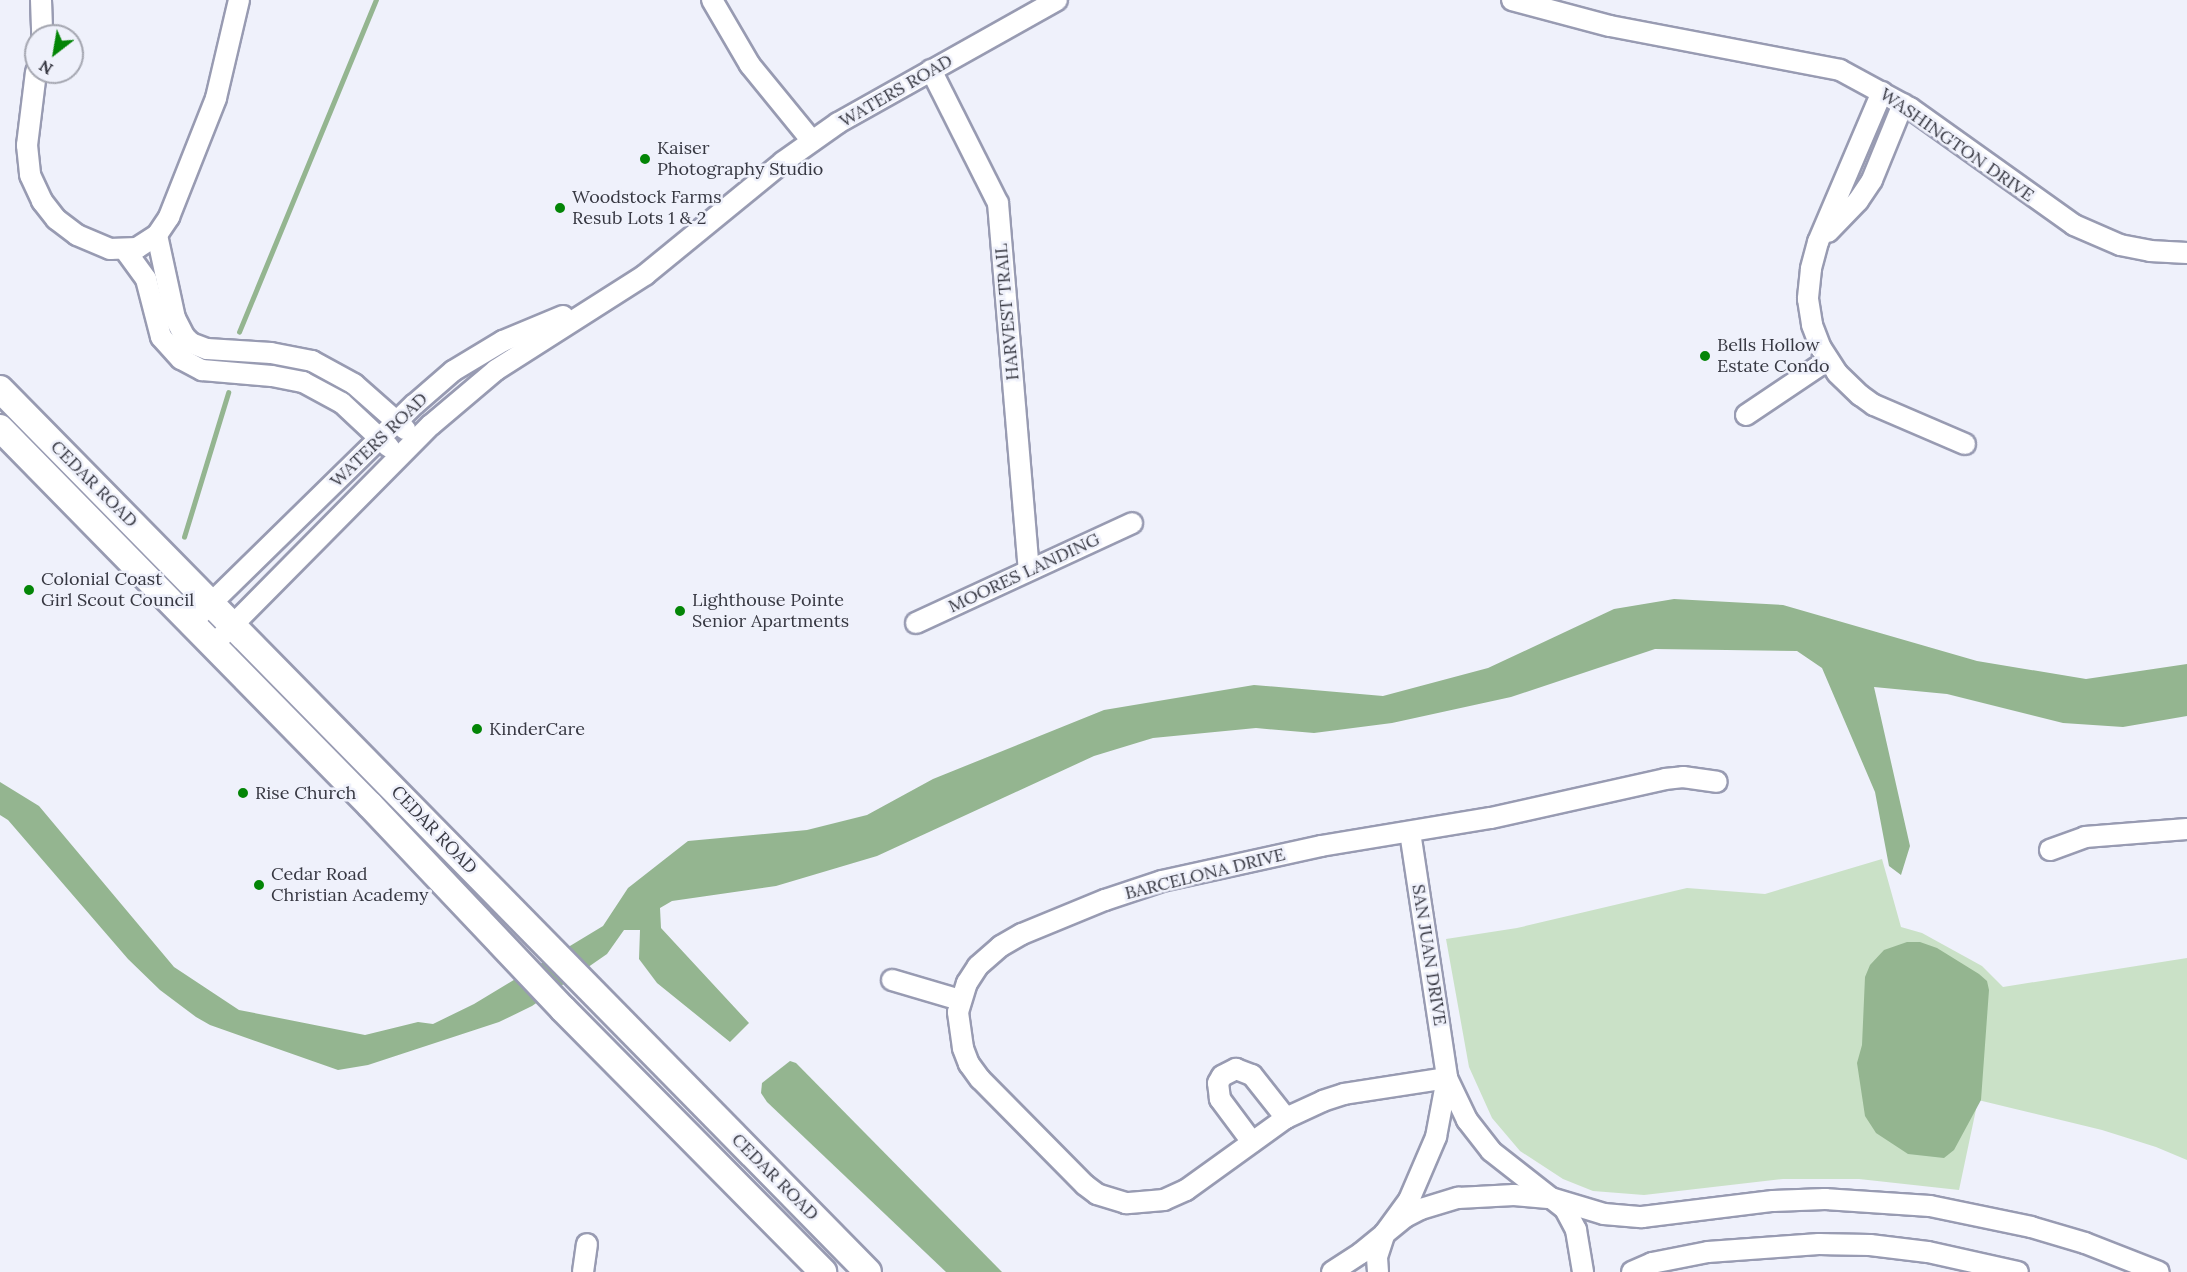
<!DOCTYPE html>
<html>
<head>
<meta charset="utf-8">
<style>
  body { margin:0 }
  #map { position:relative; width:2187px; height:1272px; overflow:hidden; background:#eff1fb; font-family:Lora,serif }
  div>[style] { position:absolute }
  .green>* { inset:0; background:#cae1c7 }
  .water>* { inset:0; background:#94b590 }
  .stream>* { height:4.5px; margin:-2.25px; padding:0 2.25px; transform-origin:2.25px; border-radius:2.25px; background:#94b590 }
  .roads { filter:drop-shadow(2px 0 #989bb2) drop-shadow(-2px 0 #989bb2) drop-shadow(0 2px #989bb2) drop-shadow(0 -2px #989bb2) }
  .minor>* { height:20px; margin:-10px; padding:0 10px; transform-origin:10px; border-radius:10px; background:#fff }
  .major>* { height:26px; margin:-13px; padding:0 13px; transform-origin:13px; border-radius:13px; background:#fff }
  .dots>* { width:16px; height:16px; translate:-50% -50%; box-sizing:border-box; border:3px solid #eff1fb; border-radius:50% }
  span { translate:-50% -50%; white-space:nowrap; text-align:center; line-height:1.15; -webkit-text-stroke:5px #eff1fb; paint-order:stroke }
  .street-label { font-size:18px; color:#373842 }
  .poi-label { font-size:18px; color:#373842 }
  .left { translate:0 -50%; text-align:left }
  .north { position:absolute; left:24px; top:24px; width:60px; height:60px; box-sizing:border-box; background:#eff1fb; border:2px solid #a5a7b1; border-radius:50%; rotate:211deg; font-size:16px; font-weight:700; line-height:24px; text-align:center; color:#373842 }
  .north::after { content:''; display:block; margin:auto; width:21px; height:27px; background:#038506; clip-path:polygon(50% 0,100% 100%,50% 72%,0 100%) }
</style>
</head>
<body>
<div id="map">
  <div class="green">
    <div style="clip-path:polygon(1882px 859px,1901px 927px,1922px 933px,1982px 966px,2003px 987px,2187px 958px,2187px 1160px,2156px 1147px,2102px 1130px,1978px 1100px,1959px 1190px,1859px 1179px,1783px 1179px,1644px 1195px,1593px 1191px,1563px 1179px,1520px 1151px,1492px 1118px,1469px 1067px,1446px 939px,1517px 928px,1687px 888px,1765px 894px)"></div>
  </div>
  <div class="water">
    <div style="clip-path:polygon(1674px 599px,1783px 605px,1977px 661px,2086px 679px,2187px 664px,2187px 716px,2123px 727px,2063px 723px,1947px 694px,1874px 687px,1910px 846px,1901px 875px,1889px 866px,1875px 792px,1822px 668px,1797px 651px,1655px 649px,1511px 697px,1392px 723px,1314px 733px,1256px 728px,1153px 738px,1094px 756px,877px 856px,776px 886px,672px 901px,660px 908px,661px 928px,749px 1023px,730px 1042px,657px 983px,639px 959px,640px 930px,624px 930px,607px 954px,532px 1006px,499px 1022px,368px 1065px,338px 1070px,210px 1025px,196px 1017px,160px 990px,128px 959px,8px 820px,0 815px,0 782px,39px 806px,174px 967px,239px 1010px,365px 1035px,418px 1022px,433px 1024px,474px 1004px,603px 926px,628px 888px,688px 841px,807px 830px,867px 815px,933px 779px,1104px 710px,1254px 685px,1383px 696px,1488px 668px,1614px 609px)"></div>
    <div style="clip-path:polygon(1907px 942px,1920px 942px,1937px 948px,1979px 974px,1987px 981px,1989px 990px,1981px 1100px,1954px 1150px,1944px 1158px,1908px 1154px,1876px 1133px,1865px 1116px,1857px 1063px,1862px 1045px,1865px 977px,1870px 965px,1884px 950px)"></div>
    <div style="clip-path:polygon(790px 1061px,796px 1063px,1002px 1272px,946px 1272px,767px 1102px,761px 1093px,762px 1083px)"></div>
  </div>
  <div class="stream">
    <div style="left:239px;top:332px;width:359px;rotate:-67.6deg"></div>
    <div style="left:184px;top:537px;width:151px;rotate:-73deg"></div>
  </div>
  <div class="roads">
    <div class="minor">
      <div style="left:41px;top:0;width:36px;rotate:88deg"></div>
      <div style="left:712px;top:0;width:75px;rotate:59.7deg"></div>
      <div style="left:750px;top:65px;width:98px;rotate:50.8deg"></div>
      <div style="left:1512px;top:0;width:101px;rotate:14.9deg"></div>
      <div style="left:1610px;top:26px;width:234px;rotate:10.8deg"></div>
      <div style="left:1840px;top:70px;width:80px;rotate:28.5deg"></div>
      <div style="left:1910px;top:108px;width:201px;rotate:35.5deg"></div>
      <div style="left:2074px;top:225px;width:50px;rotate:23.5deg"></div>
      <div style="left:2120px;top:245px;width:31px;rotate:11deg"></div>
      <div style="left:2150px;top:251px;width:37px;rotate:3deg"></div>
      <div style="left:931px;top:70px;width:149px;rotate:63.3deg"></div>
      <div style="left:998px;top:203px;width:367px;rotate:85.2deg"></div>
      <div style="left:36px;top:72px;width:74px;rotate:97deg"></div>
      <div style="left:27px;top:145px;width:30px;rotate:84deg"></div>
      <div style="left:30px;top:175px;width:29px;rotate:65deg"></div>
      <div style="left:42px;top:201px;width:23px;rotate:52deg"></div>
      <div style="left:56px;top:219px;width:26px;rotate:37deg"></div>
      <div style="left:77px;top:235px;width:36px;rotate:23deg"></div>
      <div style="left:110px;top:249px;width:27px;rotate:-2deg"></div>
      <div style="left:137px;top:248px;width:24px;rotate:-33deg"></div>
      <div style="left:157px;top:235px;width:22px;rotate:-56deg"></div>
      <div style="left:169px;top:217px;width:128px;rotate:-68.4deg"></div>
      <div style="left:216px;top:98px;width:101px;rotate:-76.8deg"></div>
      <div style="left:1882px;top:92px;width:163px;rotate:113.1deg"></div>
      <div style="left:1818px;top:242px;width:28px;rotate:105deg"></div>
      <div style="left:1811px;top:269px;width:30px;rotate:96deg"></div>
      <div style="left:1808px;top:299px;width:26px;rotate:81deg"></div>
      <div style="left:1812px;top:325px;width:25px;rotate:69deg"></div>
      <div style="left:1821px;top:348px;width:30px;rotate:57deg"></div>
      <div style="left:1837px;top:373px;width:32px;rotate:44deg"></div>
      <div style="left:1860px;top:395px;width:17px;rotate:36deg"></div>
      <div style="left:1874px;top:405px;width:99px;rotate:23.2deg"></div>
      <div style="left:1828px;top:232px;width:43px;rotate:-45.9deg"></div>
      <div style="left:1858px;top:201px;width:25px;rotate:-56deg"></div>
      <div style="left:1872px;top:180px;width:82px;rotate:-67.8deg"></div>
      <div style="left:157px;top:235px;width:85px;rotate:77.8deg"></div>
      <div style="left:175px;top:318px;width:20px;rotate:63deg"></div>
      <div style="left:184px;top:336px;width:10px;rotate:45deg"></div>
      <div style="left:191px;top:343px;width:17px;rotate:21deg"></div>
      <div style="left:207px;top:349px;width:64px;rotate:3.6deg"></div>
      <div style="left:271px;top:353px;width:42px;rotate:11deg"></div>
      <div style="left:312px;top:361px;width:48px;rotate:28.7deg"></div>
      <div style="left:354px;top:384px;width:68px;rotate:41.4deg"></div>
      <div style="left:125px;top:250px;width:36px;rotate:54deg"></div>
      <div style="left:146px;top:279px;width:60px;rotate:75.5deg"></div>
      <div style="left:161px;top:337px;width:30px;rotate:48deg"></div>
      <div style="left:181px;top:359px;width:24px;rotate:28deg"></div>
      <div style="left:202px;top:370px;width:70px;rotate:4.9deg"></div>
      <div style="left:272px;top:376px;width:32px;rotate:11deg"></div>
      <div style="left:303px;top:382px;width:44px;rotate:28.3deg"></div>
      <div style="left:342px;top:403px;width:64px;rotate:43.1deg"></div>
      <div style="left:1746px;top:415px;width:99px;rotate:-33.9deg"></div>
      <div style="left:191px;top:623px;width:313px;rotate:-44.4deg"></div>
      <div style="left:415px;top:404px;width:50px;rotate:-41deg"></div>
      <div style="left:453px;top:371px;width:58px;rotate:-31deg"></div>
      <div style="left:503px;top:341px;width:65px;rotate:-22.6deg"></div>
      <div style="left:916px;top:623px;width:238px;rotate:-24.8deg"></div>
      <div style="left:213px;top:645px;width:310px;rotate:-45.3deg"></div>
      <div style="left:431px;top:425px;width:85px;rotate:-40.2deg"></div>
      <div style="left:496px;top:370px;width:177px;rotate:-32.5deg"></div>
      <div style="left:645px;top:275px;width:178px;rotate:-39.3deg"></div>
      <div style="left:783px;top:162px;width:67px;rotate:-35.3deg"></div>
      <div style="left:838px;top:123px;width:251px;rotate:-29.3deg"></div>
      <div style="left:1410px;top:832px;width:249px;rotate:81.4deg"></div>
      <div style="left:1447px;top:1078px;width:47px;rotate:64.5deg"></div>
      <div style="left:1467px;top:1120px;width:39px;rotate:52deg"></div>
      <div style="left:1491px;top:1151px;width:94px;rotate:38.1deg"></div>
      <div style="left:1565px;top:1209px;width:24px;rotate:62deg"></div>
      <div style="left:1576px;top:1230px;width:43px;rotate:80.5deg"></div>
      <div style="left:2050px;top:850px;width:37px;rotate:-20deg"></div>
      <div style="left:2085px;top:837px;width:102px;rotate:-4.5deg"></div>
      <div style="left:892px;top:980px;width:71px;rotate:16.4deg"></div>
      <div style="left:1447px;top:1078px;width:104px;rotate:171.2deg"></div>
      <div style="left:1344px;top:1094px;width:22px;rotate:162deg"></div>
      <div style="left:1323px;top:1101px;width:41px;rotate:155.3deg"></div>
      <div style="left:1286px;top:1118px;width:123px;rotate:144.2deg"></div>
      <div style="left:1186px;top:1190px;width:24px;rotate:156deg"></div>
      <div style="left:1164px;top:1200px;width:38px;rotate:175deg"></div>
      <div style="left:1126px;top:1203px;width:30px;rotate:-163deg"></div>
      <div style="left:1097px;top:1194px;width:15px;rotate:-143deg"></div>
      <div style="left:1085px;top:1185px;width:149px;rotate:-134.7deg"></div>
      <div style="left:980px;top:1079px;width:19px;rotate:-126deg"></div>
      <div style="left:969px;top:1064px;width:17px;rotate:-111deg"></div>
      <div style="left:963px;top:1048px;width:36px;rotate:-98deg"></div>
      <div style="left:958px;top:1012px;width:30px;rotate:-73deg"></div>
      <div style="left:967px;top:983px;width:20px;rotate:-57deg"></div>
      <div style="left:978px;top:966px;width:30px;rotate:-41deg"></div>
      <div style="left:1001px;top:946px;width:24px;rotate:-30deg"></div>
      <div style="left:1022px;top:934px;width:90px;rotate:-22.3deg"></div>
      <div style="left:1105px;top:900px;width:60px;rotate:-18.4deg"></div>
      <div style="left:1162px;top:881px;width:163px;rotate:-12.4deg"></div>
      <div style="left:1321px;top:846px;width:172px;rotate:-9.4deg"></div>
      <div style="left:1491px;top:818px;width:178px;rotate:-12.6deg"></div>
      <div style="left:1665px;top:779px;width:18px;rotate:-6deg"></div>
      <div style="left:1683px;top:777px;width:34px;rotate:8deg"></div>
      <div style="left:1252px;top:1142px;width:54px;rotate:-126.7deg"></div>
      <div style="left:1220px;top:1099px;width:16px;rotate:-97deg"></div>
      <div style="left:1218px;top:1083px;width:8px;rotate:-60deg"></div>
      <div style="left:1222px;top:1076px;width:16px;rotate:-27deg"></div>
      <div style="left:1236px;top:1069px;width:17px;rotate:21deg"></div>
      <div style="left:1252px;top:1075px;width:55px;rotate:51.7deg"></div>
      <div style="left:583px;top:1272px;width:28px;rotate:-82deg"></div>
      <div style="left:1332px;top:1272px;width:35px;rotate:-33deg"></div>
      <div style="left:1361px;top:1253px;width:57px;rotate:-39.3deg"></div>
      <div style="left:1405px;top:1217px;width:18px;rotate:-27deg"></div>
      <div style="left:1421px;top:1209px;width:39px;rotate:-17deg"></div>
      <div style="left:1458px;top:1198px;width:56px;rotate:-3.1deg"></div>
      <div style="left:1514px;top:1195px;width:37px;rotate:5deg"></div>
      <div style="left:1551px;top:1198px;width:55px;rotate:16.8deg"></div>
      <div style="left:1604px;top:1214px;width:38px;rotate:5deg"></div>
      <div style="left:1642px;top:1217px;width:132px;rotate:-7deg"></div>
      <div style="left:1773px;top:1201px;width:52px;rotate:-2.2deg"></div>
      <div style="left:1825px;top:1199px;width:105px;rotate:3.8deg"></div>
      <div style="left:1930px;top:1206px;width:103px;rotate:11.7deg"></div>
      <div style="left:2031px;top:1227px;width:56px;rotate:16.5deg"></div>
      <div style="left:2085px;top:1243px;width:79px;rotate:21.4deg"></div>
      <div style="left:1378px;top:1272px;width:15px;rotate:-94deg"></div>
      <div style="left:1377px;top:1257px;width:25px;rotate:-72deg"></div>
      <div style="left:1385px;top:1233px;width:41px;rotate:-54deg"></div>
      <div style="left:1409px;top:1200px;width:69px;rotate:-66.8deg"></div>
      <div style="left:1436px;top:1137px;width:60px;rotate:-79.4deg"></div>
      <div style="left:1632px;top:1272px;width:22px;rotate:-24deg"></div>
      <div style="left:1652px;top:1263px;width:57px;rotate:-11.1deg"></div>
      <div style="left:1708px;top:1252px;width:111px;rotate:-4.1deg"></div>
      <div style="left:1819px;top:1244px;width:51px;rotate:1.1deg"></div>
      <div style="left:1870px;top:1245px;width:58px;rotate:6.9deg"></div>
      <div style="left:1928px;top:1252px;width:92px;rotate:12.5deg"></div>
    </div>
    <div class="major">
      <div style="left:0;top:389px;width:1238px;rotate:45.49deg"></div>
      <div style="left:0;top:428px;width:528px;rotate:45.54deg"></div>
      <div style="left:370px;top:805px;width:281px;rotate:46.6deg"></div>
      <div style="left:563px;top:1009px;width:370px;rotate:45.3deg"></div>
    </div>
  </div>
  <div class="dots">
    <div style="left:645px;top:159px;background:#038506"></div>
    <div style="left:560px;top:208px;background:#038506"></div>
    <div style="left:1705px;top:356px;background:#038506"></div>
    <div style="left:29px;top:590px;background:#038506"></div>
    <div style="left:680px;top:611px;background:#038506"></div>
    <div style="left:477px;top:729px;background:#038506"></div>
    <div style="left:243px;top:793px;background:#038506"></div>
    <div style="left:259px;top:885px;background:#038506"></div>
  </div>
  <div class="street-label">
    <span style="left:896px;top:91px;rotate:-30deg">WATERS ROAD</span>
    <span style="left:1957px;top:145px;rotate:35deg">WASHINGTON DRIVE</span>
    <span style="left:1007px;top:312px;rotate:-95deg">HARVEST TRAIL</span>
    <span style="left:379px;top:440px;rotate:-44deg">WATERS ROAD</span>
    <span style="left:94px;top:484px;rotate:45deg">CEDAR ROAD</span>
    <span style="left:1024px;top:573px;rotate:-25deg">MOORES LANDING</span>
    <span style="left:434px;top:830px;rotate:46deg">CEDAR ROAD</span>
    <span style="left:1205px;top:874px;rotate:-14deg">BARCELONA DRIVE</span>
    <span style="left:1429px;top:955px;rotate:81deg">SAN JUAN DRIVE</span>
    <span style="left:775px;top:1177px;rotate:45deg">CEDAR ROAD</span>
  </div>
  <div class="poi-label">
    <span class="left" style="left:657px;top:159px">Kaiser<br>Photography Studio</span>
    <span class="left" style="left:572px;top:208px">Woodstock Farms<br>Resub Lots 1 &amp; 2</span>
    <span class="left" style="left:1717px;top:356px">Bells Hollow<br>Estate Condo</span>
    <span class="left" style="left:41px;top:590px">Colonial Coast<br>Girl Scout Council</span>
    <span class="left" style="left:692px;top:611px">Lighthouse Pointe<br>Senior Apartments</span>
    <span class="left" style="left:489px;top:729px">KinderCare</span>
    <span class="left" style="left:255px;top:793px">Rise Church</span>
    <span class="left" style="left:271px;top:885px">Cedar Road<br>Christian Academy</span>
  </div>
  <div class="north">N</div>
</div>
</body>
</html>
